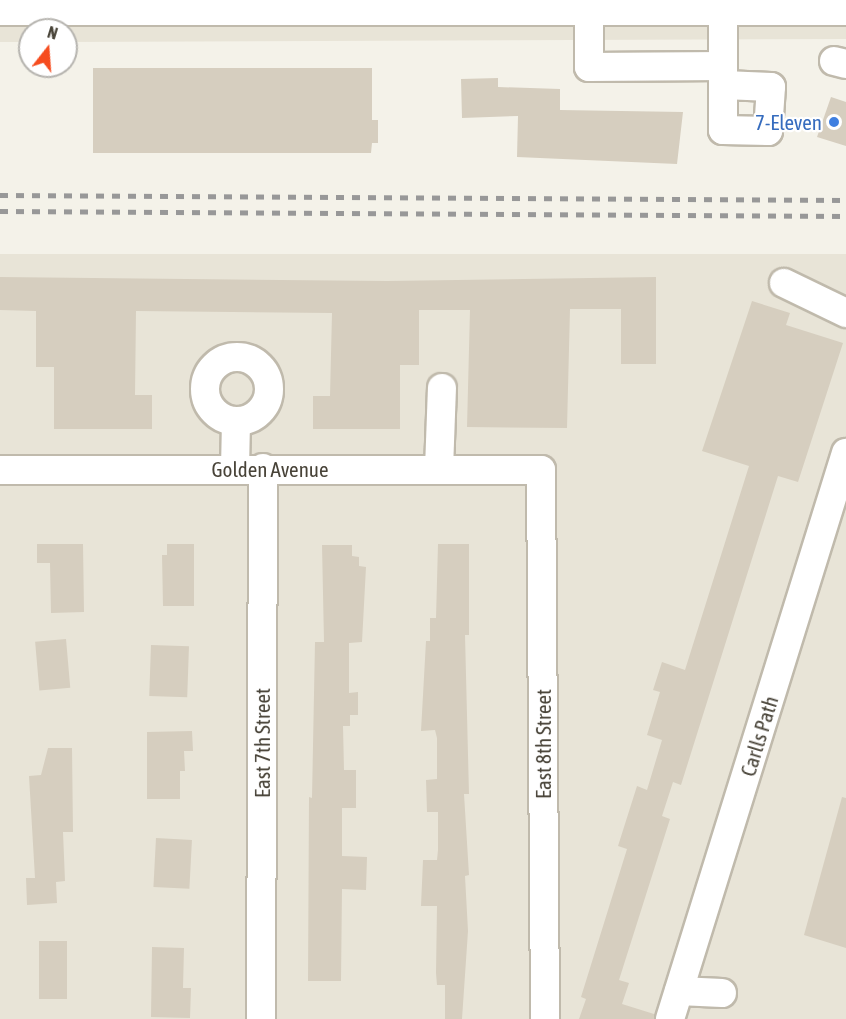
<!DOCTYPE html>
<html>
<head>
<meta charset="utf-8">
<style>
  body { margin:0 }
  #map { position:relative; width:846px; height:1019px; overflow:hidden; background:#f4f2e9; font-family:"Asap Condensed",sans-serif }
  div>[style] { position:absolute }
  .residential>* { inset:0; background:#e8e4d7; transform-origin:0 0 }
  .building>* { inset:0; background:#d6cebf; transform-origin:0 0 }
  .roads { filter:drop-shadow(2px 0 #c0baac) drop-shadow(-2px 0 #c0baac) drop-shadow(0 2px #c0baac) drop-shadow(0 -2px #c0baac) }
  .minor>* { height:28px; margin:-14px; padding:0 14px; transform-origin:14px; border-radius:14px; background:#fff }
  .minor>.ring { margin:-14px; padding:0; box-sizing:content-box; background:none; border:28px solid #fff; border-radius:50% }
  .rail>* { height:4.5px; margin-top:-2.25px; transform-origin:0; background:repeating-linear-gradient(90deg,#989898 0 8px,transparent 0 16px) }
  .dots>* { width:16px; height:16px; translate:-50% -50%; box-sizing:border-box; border:3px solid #fff; border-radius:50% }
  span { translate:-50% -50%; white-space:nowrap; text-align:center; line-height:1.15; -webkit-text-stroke:4.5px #fff; paint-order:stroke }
  .shop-label { font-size:21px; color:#366cbe }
  .right { translate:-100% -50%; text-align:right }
  .street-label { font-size:21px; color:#484338 }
  .north { position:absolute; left:18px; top:18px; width:60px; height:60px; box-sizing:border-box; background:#fff; border:2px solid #b6b4af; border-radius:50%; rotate:17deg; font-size:16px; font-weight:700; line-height:24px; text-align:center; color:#484338 }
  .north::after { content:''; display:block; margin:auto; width:21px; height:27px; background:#f64c1e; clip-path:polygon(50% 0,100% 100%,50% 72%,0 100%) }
</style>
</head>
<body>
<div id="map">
  <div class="residential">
    <div style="clip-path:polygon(0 0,846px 0,846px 39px,66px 42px,66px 30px,30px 30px,30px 42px,0 42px)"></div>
    <div style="left:0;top:254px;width:846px;height:765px"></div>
  </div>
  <div class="building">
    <div style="clip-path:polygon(93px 68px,372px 68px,372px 120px,378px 120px,378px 143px,372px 143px,371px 153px,93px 153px)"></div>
    <div style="clip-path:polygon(498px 78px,498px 87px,560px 89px,560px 110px,683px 112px,677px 164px,517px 157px,518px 116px,462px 118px,461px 79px)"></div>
    <div style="clip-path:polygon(831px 97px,846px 102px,846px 146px,817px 137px)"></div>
    <div style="clip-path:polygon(0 277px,387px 281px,656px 277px,656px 364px,621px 364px,621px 309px,570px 309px,567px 428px,467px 427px,470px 310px,419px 310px,419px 365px,400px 365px,400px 429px,313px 429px,313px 396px,330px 396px,332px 313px,136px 311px,135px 395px,152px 395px,152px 429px,54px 429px,54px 367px,36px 367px,36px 311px,0 310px)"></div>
    <div style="clip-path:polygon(752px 301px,790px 313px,786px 325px,843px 343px,798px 482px,778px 476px,681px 785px,673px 782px,662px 816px,670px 819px,619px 980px,629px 983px,622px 1004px,654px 1014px,654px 1019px,579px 1019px,586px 999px,581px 997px,627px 849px,618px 846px,637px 786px,647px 790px,662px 740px,647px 735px,660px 692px,653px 690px,662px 662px,685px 670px,749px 466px,702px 451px)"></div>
    <div style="clip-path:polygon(37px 544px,83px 544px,84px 612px,51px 613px,50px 563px,37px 563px)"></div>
    <div style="clip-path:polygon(167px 544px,194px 544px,194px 606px,163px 606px,162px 555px,167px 555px)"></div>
    <div style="clip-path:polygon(438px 544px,469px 544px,469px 635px,465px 635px,469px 794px,464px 794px,469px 875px,465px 876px,468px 931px,462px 1019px,445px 1019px,445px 985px,437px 985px,436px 973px,437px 906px,421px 906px,423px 860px,437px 860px,438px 850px,438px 812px,427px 812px,426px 780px,437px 779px,437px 738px,435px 730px,421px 731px,426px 641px,430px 641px,430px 618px,436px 618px)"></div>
    <div style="clip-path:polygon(322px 545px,352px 545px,352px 556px,359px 557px,359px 566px,366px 567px,362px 642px,349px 643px,349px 693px,358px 692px,358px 715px,350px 715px,350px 726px,343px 726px,344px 770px,356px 770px,356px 808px,342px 808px,342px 856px,367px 857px,366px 890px,342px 889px,341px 981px,308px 981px,309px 797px,312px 798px,315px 642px,324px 642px)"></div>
    <div style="left:66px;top:639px;width:49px;height:31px;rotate:85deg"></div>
    <div style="left:151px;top:645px;width:38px;height:51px;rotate:2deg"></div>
    <div style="clip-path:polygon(192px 731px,193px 751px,184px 751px,185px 771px,180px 771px,180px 799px,147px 799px,147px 732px)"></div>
    <div style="clip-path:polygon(48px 748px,72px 748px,73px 832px,63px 832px,65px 881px,56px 882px,57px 903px,27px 905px,26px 878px,35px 878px,29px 776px,41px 775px)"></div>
    <div style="clip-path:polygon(842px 797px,846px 798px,846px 948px,804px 935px)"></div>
    <div style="left:156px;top:838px;width:36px;height:49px;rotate:3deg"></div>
    <div style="left:39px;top:941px;width:28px;height:58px"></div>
    <div style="clip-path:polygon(152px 947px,184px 948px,183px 988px,191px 988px,190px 1018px,151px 1017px)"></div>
  </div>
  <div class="roads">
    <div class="minor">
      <div style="left:589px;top:0;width:67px;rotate:90deg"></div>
      <div style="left:589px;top:67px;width:134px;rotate:-0.4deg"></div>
      <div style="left:723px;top:66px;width:55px;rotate:-90deg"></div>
      <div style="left:0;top:11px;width:846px"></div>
      <div style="left:834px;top:61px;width:12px;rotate:14deg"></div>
      <div style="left:723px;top:66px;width:64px;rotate:90deg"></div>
      <div style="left:723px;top:130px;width:45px;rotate:1.3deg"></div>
      <div style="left:768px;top:131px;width:44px;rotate:-86.1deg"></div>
      <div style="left:771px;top:87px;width:47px;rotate:-177.6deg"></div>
      <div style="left:784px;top:283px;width:69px;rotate:25.8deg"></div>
      <div class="ring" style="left:205px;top:357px;width:36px;height:36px"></div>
      <div style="left:235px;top:469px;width:48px;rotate:-88.8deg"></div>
      <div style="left:439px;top:469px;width:81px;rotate:-87.9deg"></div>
      <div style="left:0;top:470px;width:541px"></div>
      <div style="left:541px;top:470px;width:549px;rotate:89.58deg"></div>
      <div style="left:679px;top:991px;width:43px;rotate:2.7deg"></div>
      <div style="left:261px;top:1019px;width:551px;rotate:-89.79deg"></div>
      <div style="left:670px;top:1019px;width:593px;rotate:-72.73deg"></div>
    </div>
  </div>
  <div class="rail">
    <div style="left:0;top:195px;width:846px;rotate:0.34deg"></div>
    <div style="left:0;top:211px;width:846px;rotate:0.34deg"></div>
  </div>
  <div class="dots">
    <div style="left:834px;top:122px;background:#3f7fe0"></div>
  </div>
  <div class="shop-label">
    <span class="right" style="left:822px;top:122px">7-Eleven</span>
  </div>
  <div class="street-label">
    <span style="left:270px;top:469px">Golden Avenue</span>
    <span style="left:759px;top:736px;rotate:-73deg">Carlls Path</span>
    <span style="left:262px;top:743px;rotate:-90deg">East 7th Street</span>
    <span style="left:543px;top:744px;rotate:-90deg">East 8th Street</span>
  </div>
  <div class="north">N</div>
</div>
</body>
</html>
